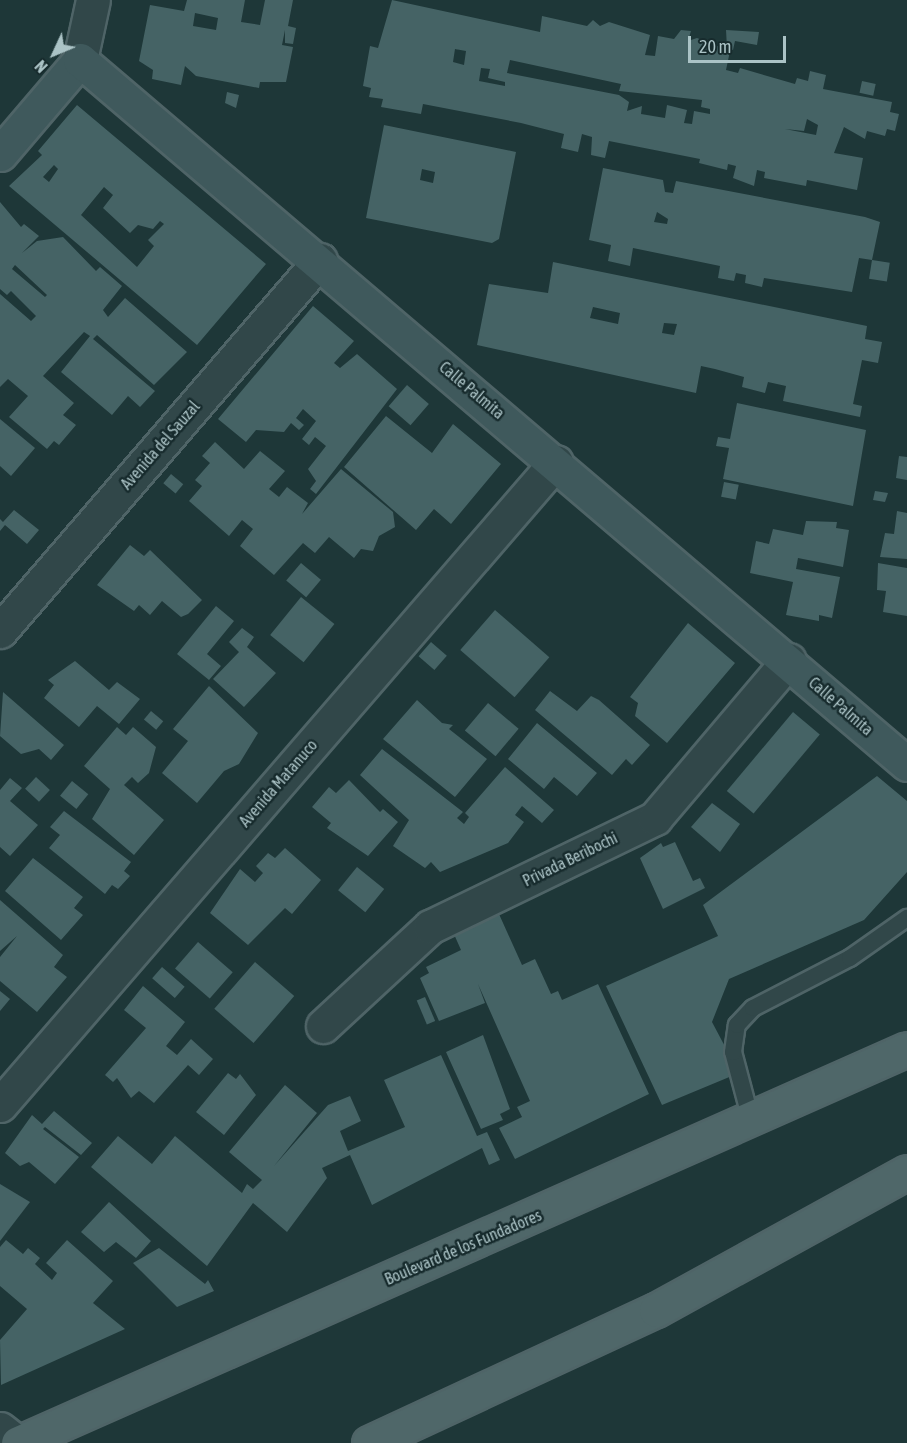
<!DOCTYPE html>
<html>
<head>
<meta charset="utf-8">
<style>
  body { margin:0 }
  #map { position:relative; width:907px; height:1443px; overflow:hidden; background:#1e3738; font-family:"Asap Condensed",sans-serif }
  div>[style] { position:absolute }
  .building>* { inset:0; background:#456365; transform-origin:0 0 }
  .roads { filter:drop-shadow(2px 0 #4f6467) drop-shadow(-2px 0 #4f6467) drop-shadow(0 2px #4f6467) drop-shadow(0 -2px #4f6467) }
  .lane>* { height:16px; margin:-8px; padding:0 8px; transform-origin:8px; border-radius:8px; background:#314749 }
  .street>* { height:33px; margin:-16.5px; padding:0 16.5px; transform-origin:16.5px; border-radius:16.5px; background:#314749 }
  .secondary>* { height:33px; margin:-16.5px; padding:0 16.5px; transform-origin:16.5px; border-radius:16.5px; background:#3f595c }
  .primary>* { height:33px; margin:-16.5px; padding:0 16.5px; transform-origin:16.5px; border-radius:16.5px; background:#4f6769 }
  span { translate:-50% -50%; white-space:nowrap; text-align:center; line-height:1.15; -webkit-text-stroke:5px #172b2d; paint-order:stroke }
  .street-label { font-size:16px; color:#abc3c6 }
  .north { position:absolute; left:24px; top:24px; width:60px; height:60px; -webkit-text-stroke:4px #172b2d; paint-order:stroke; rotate:226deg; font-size:16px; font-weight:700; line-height:24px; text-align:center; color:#abc3c6 }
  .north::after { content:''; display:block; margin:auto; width:21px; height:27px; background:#abc3c6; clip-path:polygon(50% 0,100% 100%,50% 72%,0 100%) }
  .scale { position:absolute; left:688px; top:36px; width:98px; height:27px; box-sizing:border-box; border:3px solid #abc3c6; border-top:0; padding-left:8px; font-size:18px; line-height:21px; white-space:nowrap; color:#abc3c6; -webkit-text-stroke:4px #172b2d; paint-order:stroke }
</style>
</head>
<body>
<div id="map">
  <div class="building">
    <div style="clip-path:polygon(evenodd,187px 0,245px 0,241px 22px,260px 25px,265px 0,293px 0,288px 26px,296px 28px,293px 44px,285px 43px,285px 30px,282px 45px,293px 47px,286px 82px,260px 82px,259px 88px,196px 76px,185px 66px,181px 85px,152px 79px,153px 70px,139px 61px,150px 5px,184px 11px,187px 0,195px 13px,218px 18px,216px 30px,193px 26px,195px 13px)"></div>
    <div style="clip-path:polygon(evenodd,392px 0,540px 32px,542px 16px,587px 26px,593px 20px,600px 26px,609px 22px,650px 35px,645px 55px,655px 56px,658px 36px,674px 39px,681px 30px,691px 31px,688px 41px,697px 38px,730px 51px,726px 70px,738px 73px,740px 68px,795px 84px,797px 78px,808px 81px,810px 71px,826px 75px,823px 89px,892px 102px,890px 112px,899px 114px,895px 131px,887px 129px,885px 136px,867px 131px,865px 139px,844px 127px,834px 153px,863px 158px,857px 190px,807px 180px,806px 186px,764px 178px,765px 172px,757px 170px,754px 186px,733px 178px,736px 166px,728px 164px,727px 170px,699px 163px,700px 159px,609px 141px,605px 158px,591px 155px,592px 137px,582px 134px,578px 152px,561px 148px,564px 134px,521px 123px,423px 104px,421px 114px,381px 107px,383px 99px,369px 97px,371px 88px,363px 86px,370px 46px,378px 48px,392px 0,455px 49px,466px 51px,464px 65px,453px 62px,455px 49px,392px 0,510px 60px,621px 84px,619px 91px,702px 100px,701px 107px,710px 109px,710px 114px,694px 111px,692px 124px,684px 123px,687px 110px,667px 105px,665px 118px,641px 114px,642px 106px,627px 111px,629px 102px,619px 95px,507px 73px,510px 60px,392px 0,481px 68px,490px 69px,488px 78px,505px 82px,505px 86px,479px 81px,481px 68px,392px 0,807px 119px,818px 125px,816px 135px,785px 129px,804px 131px,807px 119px)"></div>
    <div style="clip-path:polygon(726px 30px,759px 32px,757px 45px,735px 41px,733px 50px,727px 48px)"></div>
    <div style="left:862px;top:81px;width:14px;height:12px;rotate:12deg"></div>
    <div style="clip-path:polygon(227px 92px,239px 95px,236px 108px,225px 103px)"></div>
    <div style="clip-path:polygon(evenodd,77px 105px,266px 264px,197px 345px,9px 186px,42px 155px,38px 151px,77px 105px,54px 165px,58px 169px,49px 182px,43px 177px,54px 165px,77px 105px,104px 187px,113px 195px,103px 208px,130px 233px,138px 225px,153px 229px,160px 221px,164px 224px,148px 240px,154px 246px,137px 267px,81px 215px,104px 187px)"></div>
    <div style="clip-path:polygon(evenodd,384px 125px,516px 152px,499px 239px,492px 243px,366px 218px,384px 125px,422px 169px,435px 172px,433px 183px,420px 180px,422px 169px)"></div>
    <div style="clip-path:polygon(evenodd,603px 168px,663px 180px,665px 192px,673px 193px,676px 181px,865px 217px,880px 222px,872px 260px,859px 258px,852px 292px,764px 278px,762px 287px,745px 283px,746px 275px,736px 273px,734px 281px,718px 278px,720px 266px,633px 248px,630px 266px,608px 261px,611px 245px,589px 240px,603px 168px,657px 212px,668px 219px,667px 224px,654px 222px,657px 212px)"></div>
    <div style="clip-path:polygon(evenodd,0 202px,21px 227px,24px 224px,39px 236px,22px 253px,37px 241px,63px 237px,96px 271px,100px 267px,122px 286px,103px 310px,108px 317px,125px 298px,187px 352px,154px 385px,97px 335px,93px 339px,155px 391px,140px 407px,128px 396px,112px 415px,61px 372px,90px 336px,84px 332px,43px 376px,74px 403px,63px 415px,76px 425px,59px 445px,54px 441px,47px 449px,9px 417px,28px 396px,8px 379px,0 387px,0 294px,31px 321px,36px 316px,11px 291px,7px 295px,0 289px,0 202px,15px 265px,47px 295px,45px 297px,12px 269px,15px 265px)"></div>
    <div style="left:872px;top:260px;width:18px;height:19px;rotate:9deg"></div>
    <div style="clip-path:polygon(evenodd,553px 262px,867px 326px,865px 339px,882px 342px,878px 363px,862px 360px,853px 404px,862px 406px,860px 417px,783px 401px,786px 386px,768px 382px,765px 393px,742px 387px,744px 377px,715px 369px,701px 366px,696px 393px,477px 345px,489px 284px,548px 293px,553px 262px,593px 307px,620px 313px,618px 324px,590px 318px,593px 307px,553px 262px,664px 323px,677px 324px,674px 335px,662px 333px,664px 323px)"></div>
    <div style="clip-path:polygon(313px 306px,354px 341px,334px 363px,340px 368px,357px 354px,397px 389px,316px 494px,310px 489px,316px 481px,308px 469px,326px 446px,315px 437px,309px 445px,302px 439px,316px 421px,303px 409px,296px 418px,304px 425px,299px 430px,291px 423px,284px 432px,256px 430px,246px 442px,218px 419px)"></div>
    <div style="left:407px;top:385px;width:29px;height:28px;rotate:41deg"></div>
    <div style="clip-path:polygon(737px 403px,866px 430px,853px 506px,723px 479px,729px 448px,716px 446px,718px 437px,730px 439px)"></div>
    <div style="clip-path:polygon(386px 416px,432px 453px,453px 424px,501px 464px,451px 524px,434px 509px,416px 530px,344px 467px)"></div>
    <div style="clip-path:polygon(0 419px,35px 448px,11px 476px,0 466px)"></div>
    <div style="clip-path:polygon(215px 442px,244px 469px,260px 451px,285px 471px,269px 489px,279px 497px,287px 487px,308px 503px,302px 514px,341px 469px,393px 512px,395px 527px,379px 536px,373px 551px,361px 549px,354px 558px,329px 537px,315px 553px,303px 543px,274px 575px,240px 546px,253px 529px,242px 520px,229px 536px,189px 501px,202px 486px,195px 480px,210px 463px,202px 456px)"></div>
    <div style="clip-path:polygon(899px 456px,907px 457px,907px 480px,896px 478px)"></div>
    <div style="left:171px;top:474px;width:16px;height:12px;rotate:40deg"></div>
    <div style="left:724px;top:482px;width:15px;height:15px;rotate:11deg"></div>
    <div style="clip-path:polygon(875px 491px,888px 493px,885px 502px,873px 500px)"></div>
    <div style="clip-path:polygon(14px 510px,39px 530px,27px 544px,5px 525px,0 531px,0 519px,3px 522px)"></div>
    <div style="clip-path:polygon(897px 511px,907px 513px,907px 559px,880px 557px,885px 533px,894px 534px)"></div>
    <div style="clip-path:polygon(806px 521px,837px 522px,836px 528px,849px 530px,843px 567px,798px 558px,796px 569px,840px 577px,832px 618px,819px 615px,819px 621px,786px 615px,793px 582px,750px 573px,756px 541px,769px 544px,773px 529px,803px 535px)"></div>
    <div style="clip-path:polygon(130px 545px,144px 556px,150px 550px,202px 600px,188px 614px,181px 617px,162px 601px,150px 615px,139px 605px,134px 611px,97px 585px)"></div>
    <div style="left:301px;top:563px;width:26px;height:23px;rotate:40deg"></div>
    <div style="clip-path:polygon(878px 563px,907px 568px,907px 616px,883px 612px,886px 591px,877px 590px)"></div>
    <div style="left:301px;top:597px;width:43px;height:49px;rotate:39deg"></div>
    <div style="clip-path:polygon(216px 606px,234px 621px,207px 654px,221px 666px,209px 680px,177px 654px)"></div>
    <div style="left:495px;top:610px;width:72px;height:53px;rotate:41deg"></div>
    <div style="clip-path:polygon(688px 623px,735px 663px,667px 743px,635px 716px,638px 703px,630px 697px)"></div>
    <div style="clip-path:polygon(242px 628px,254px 637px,247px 647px,276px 673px,244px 707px,213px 679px,239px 652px,229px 642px)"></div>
    <div style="left:431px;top:642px;width:21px;height:19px;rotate:41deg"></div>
    <div style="clip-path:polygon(75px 661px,109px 690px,117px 682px,140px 699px,119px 724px,97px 706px,79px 727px,44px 698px,54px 685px,48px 680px)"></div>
    <div style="clip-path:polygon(209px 686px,258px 733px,239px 764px,224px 771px,197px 803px,162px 773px,188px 741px,173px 729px)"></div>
    <div style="clip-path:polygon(550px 691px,577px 711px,591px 696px,599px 700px,650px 745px,632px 765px,626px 759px,612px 775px,535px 710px)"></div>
    <div style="clip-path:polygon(3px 692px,64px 745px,51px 760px,39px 749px,21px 754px,0 736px)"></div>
    <div style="clip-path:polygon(417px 700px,442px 723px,453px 725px,449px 729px,487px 759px,455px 797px,383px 739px)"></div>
    <div style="left:488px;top:703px;width:40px;height:36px;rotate:40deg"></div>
    <div style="left:151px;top:711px;width:16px;height:11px;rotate:40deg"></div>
    <div style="left:793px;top:712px;width:35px;height:103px;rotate:40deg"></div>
    <div style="clip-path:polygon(537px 723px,597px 773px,577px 796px,554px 777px,544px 789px,508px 759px)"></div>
    <div style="clip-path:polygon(117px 727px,126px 735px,133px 727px,156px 747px,149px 773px,138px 783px,132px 777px,124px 785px,164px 820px,134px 855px,92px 819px,110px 789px,84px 766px)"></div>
    <div style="clip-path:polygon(382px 749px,463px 812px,457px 818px,464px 824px,469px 817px,465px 813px,505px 767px,554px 810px,542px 823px,522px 806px,515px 815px,524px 822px,508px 843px,440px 872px,431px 862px,425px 868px,393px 846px,409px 820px,360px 775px)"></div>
    <div style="clip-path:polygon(877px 776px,907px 801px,907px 872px,864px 920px,729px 979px,712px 1022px,739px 1073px,662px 1105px,606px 986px,718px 936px,703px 905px)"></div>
    <div style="left:36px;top:777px;width:19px;height:16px;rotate:43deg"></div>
    <div style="clip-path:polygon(10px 778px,22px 788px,10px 801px,38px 825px,10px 856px,0 847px,0 790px)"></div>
    <div style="clip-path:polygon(349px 780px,380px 812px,383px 809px,398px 822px,368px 856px,327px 828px,331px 823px,312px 807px,329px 787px,336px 793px)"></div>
    <div style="left:72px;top:781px;width:21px;height:19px;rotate:39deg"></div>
    <div style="clip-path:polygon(712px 803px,740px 824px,720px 852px,691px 827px)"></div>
    <div style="clip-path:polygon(64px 811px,131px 862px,124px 871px,130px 876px,118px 889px,112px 885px,105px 894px,49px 848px,60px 835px,50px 827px)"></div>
    <div style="clip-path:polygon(675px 842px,693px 881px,700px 878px,705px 888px,663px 909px,640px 858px,661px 843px,663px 847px)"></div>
    <div style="clip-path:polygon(285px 848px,321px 880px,292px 914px,285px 908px,248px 945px,210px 913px,240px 869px,255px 882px,263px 873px,256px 866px,268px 853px,275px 858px)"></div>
    <div style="clip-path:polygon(33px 858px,83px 897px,74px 908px,83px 915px,61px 940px,5px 891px)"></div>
    <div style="left:357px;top:867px;width:35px;height:30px;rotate:39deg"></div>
    <div style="clip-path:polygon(0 900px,63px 955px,54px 967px,67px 977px,37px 1012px,0 981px,0 957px,17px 936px,0 951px)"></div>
    <div style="clip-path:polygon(494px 903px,522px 965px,535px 959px,551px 994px,558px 991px,562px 1000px,598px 984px,649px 1094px,515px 1159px,499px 1128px,522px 1117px,517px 1107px,530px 1101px,478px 984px,485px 1003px,439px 1021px,420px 978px,429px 973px,426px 967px,461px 950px,449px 923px)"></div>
    <div style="left:198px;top:942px;width:46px;height:35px;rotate:41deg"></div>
    <div style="left:255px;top:962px;width:52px;height:62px;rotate:41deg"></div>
    <div style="left:162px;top:967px;width:30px;height:15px;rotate:41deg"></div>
    <div style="clip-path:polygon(143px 986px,185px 1022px,166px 1046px,177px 1055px,191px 1039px,213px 1059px,199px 1075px,188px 1065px,154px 1103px,139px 1091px,131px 1098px,117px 1078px,113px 1082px,105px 1075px,146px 1028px,124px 1010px)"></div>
    <div style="clip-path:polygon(0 991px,10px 999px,0 1011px)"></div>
    <div style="left:425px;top:997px;width:26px;height:9px;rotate:67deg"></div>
    <div style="clip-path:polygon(483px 1035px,510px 1109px,500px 1114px,503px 1120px,481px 1129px,446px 1052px)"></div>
    <div style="clip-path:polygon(441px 1055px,477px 1136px,487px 1132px,500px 1160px,489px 1165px,482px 1148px,372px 1205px,350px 1155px,322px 1168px,327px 1178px,287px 1232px,253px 1203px,207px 1266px,91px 1167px,118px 1136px,152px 1164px,175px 1136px,242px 1193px,247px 1184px,253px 1189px,262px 1180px,229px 1152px,285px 1085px,317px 1113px,274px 1166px,328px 1105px,350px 1096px,361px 1121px,340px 1131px,348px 1151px,405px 1127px,384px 1080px)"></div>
    <div style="clip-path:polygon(228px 1073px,236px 1079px,240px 1074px,256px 1095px,224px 1135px,196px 1112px)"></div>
    <div style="clip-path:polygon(54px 1111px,92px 1143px,81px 1155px,45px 1127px,43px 1129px,79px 1157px,55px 1184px,29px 1162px,20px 1166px,5px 1153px,32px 1115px,42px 1124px)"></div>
    <div style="clip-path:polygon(0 1184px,30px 1202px,0 1241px)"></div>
    <div style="clip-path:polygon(109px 1202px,151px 1241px,136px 1258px,116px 1242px,104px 1252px,81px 1232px)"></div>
    <div style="clip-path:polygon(6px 1240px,23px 1254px,28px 1248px,40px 1258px,35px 1264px,52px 1280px,57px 1273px,46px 1263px,67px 1240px,113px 1281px,93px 1303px,125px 1329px,1px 1385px,0 1340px,27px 1309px,0 1286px,0 1247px)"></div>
    <div style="clip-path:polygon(159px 1248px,205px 1284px,208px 1280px,214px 1291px,177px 1307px,133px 1263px)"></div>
  </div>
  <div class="roads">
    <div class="lane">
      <div style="left:751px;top:1120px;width:70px;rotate:-104.8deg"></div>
      <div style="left:733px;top:1052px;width:27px;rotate:-82deg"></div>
      <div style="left:737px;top:1025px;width:23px;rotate:-47deg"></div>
      <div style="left:753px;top:1008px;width:109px;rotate:-27.3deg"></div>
      <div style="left:850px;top:958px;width:70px;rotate:-35.1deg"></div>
    </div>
    <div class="street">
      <div style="left:80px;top:60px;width:61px;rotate:-77.8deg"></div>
      <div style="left:0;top:631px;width:490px;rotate:-49.2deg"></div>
      <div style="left:323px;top:1026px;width:146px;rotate:-42.8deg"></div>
      <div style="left:430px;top:927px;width:250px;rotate:-25.8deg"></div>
      <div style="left:655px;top:818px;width:207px;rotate:-49.7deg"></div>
      <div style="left:0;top:1105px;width:850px;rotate:-49.15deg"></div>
      <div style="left:0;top:1429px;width:23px;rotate:38deg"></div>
    </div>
    <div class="secondary">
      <div style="left:0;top:154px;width:123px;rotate:-49.6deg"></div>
      <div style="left:80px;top:60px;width:1086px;rotate:40.41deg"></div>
    </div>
    <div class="primary">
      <div style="left:18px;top:1443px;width:972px;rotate:-23.9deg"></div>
      <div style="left:369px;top:1443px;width:316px;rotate:-24.9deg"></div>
      <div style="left:656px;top:1310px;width:286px;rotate:-28.8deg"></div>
    </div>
  </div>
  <div class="street-label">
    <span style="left:472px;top:390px;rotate:40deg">Calle Palmita</span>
    <span style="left:160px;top:445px;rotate:-49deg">Avenida del Sauzal</span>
    <span style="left:841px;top:706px;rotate:41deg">Calle Palmita</span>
    <span style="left:278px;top:783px;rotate:-49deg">Avenida Matanuco</span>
    <span style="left:570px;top:859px;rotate:-26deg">Privada Beribochi</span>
    <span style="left:463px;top:1247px;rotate:-23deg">Boulevard de los Fundadores</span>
  </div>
  <div class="north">N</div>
  <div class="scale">20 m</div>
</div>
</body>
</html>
